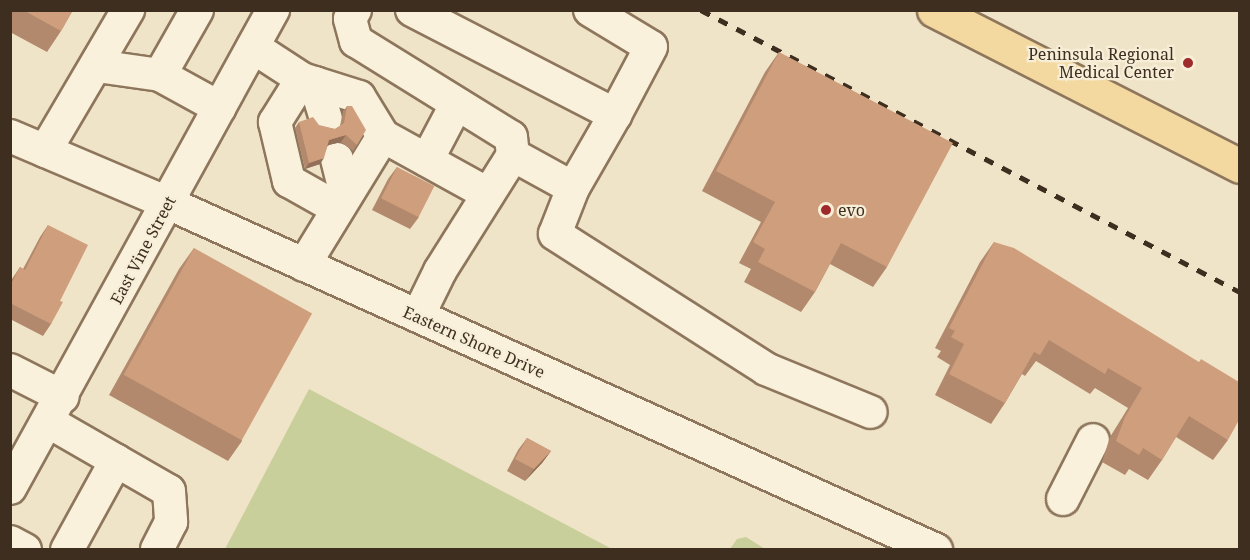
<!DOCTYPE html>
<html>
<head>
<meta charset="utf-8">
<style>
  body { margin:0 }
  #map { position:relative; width:1250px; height:560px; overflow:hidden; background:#f0e4c8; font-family:"Noto Serif",serif }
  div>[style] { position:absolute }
  .green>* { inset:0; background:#c9cf9b }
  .roads { filter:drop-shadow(2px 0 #8d765c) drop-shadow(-2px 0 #8d765c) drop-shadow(0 2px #8d765c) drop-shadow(0 -2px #8d765c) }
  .minor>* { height:32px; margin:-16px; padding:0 16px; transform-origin:16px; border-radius:16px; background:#faf1dc }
  .major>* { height:33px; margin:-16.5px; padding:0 16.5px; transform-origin:16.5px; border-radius:16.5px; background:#f3d9a0 }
  .rail>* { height:4.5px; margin-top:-2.25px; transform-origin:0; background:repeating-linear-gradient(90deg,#3d2e20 0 10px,transparent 0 20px) }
  .wall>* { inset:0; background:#b2896c }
  .shaded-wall>* { inset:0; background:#916f58 }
  .building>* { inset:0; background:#cf9f7d; transform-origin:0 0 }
  .dots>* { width:16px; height:16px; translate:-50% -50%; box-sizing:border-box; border:3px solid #f7eed8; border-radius:50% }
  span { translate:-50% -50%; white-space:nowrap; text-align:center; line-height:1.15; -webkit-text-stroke:4.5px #f7eed8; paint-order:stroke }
  .poi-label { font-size:16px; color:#3d2e20 }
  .right { translate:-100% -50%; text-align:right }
  .left { translate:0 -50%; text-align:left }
  .street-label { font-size:16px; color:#3d2e20 }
  .frame { position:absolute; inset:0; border:12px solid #3d2e20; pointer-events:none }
</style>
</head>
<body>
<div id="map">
  <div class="green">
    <div style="clip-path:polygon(309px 389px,612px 549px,225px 549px)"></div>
    <div style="clip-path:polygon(746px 537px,765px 549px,730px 549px,737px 539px)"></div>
  </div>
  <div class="roads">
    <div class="minor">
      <div style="left:197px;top:10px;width:75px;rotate:119.6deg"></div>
      <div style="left:160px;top:75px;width:68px;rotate:28.8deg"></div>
      <div style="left:355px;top:10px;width:10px;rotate:119deg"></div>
      <div style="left:350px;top:19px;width:23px;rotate:75deg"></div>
      <div style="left:356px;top:41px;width:182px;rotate:31.8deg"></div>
      <div style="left:511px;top:137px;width:18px;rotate:84deg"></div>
      <div style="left:513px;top:155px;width:68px;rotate:28.8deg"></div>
      <div style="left:412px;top:10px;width:229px;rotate:27.3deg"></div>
      <div style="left:615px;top:115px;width:84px;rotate:119.9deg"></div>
      <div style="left:573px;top:188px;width:49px;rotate:111.4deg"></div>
      <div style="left:555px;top:234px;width:250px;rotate:32.6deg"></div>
      <div style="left:766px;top:369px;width:113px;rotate:22.3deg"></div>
      <div style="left:590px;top:10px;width:71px;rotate:31.2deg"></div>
      <div style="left:651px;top:47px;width:77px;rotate:117.9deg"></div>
      <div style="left:253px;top:47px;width:59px;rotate:33.1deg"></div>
      <div style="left:302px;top:79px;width:51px;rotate:122.1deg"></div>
      <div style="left:275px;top:122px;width:61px;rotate:76.7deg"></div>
      <div style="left:289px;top:181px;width:55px;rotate:29.4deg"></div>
      <div style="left:97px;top:66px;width:64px;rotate:8.1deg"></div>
      <div style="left:302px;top:79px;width:60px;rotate:17.5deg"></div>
      <div style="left:359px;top:97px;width:46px;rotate:58.4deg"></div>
      <div style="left:315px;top:83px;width:37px;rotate:73deg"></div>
      <div style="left:10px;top:136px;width:172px;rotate:23deg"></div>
      <div style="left:168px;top:203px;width:843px;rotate:24.31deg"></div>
      <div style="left:45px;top:151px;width:164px;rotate:-59.5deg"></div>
      <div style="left:337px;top:159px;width:36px;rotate:76deg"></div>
      <div style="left:427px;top:160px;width:62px;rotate:-62.2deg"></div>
      <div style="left:304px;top:265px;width:151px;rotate:-58.5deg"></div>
      <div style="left:383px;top:136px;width:120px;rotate:28.9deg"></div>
      <div style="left:418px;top:316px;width:50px;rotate:-63.9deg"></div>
      <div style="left:440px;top:271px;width:137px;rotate:-57.8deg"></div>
      <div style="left:10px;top:370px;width:59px;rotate:27deg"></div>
      <div style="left:49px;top:422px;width:138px;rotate:29.9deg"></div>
      <div style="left:169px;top:491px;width:31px;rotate:86deg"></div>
      <div style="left:171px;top:522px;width:31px;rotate:117deg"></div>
      <div style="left:10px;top:488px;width:546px;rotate:-61.18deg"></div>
      <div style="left:1063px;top:499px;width:66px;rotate:-63deg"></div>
      <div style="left:10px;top:542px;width:17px;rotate:28deg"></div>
      <div style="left:67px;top:550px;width:102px;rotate:-61.2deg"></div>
    </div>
    <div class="major">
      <div style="left:934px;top:10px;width:343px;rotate:27deg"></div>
    </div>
  </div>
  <div class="rail">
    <div style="left:701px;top:10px;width:608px;rotate:27.62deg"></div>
  </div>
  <div class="wall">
    <div style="clip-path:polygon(10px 10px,73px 10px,61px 31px,47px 52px,10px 32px)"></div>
    <div style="clip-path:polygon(779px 52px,887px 267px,873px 287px,830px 264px,815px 292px,801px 312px,744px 282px,751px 269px,739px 263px,761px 222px,702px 191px,765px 72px)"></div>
    <div style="clip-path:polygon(347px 106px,357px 145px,353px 151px,341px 142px,328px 145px,320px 164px,305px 169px,295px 128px,299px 122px,335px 129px,340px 126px,343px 112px)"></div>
    <div style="clip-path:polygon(397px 167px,419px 217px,410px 229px,372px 210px,388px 179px)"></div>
    <div style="clip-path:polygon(48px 225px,60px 301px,51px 324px,43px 336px,10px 319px,10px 282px,20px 267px,23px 269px,40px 237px)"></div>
    <div style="clip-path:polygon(994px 242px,1228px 440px,1213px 460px,1176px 437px,1162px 460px,1148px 480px,1129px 469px,1125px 475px,1102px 462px,1110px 437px,1128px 408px,1095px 388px,1090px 394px,1036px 361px,1025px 376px,1022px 374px,1005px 403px,991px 424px,935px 395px,950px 365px,937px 357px,941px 351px,935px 348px,980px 262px)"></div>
    <div style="clip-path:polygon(194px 248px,242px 441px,228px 461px,109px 395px,179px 269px)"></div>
    <div style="clip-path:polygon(527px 438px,551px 451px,542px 463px,525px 481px,507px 471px,518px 450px)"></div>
  </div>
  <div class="shaded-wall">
    <div style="clip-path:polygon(346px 135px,341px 142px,325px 146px,329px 140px)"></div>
    <div style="clip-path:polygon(324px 158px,320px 164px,305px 169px,309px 163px)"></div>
    <div style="clip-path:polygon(551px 451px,542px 463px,525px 481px,534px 469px)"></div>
  </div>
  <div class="building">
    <div style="clip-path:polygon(23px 10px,73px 10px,61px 31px)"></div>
    <div style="clip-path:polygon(779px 52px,953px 143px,887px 267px,841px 243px,815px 292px,758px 262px,765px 249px,753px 242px,775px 202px,716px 171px)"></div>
    <div style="clip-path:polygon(347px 106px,352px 106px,366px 130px,357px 145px,346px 135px,329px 140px,324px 158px,309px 163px,299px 122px,313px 117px,319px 125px,335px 129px,344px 123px)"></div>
    <div style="left:397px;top:167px;width:42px;height:35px;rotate:27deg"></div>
    <div style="clip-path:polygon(48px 225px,88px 245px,60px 301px,63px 302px,51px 324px,10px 303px,10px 286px,20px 267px,25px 270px)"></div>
    <div style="clip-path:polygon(994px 242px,1014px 248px,1199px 362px,1201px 359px,1239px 382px,1239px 420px,1228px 440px,1189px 416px,1162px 460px,1143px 448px,1139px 455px,1116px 441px,1125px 417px,1142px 388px,1108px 368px,1105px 374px,1049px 340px,1040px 355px,1034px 352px,1005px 403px,949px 374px,964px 344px,951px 337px,955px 331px,949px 328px)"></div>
    <div style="left:194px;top:248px;width:135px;height:145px;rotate:29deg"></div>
    <div style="clip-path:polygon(527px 438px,551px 451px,534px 469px,515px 459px)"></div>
  </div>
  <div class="dots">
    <div style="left:1188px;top:63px;background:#9e2a2b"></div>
    <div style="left:826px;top:210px;background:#9e2a2b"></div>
  </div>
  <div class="poi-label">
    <span class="right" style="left:1174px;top:63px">Peninsula Regional<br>Medical Center</span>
    <span class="left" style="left:838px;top:210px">evo</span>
  </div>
  <div class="street-label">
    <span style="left:143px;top:250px;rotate:-62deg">East Vine Street</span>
    <span style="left:474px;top:342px;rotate:24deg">Eastern Shore Drive</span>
  </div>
  <div class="frame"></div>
</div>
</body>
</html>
